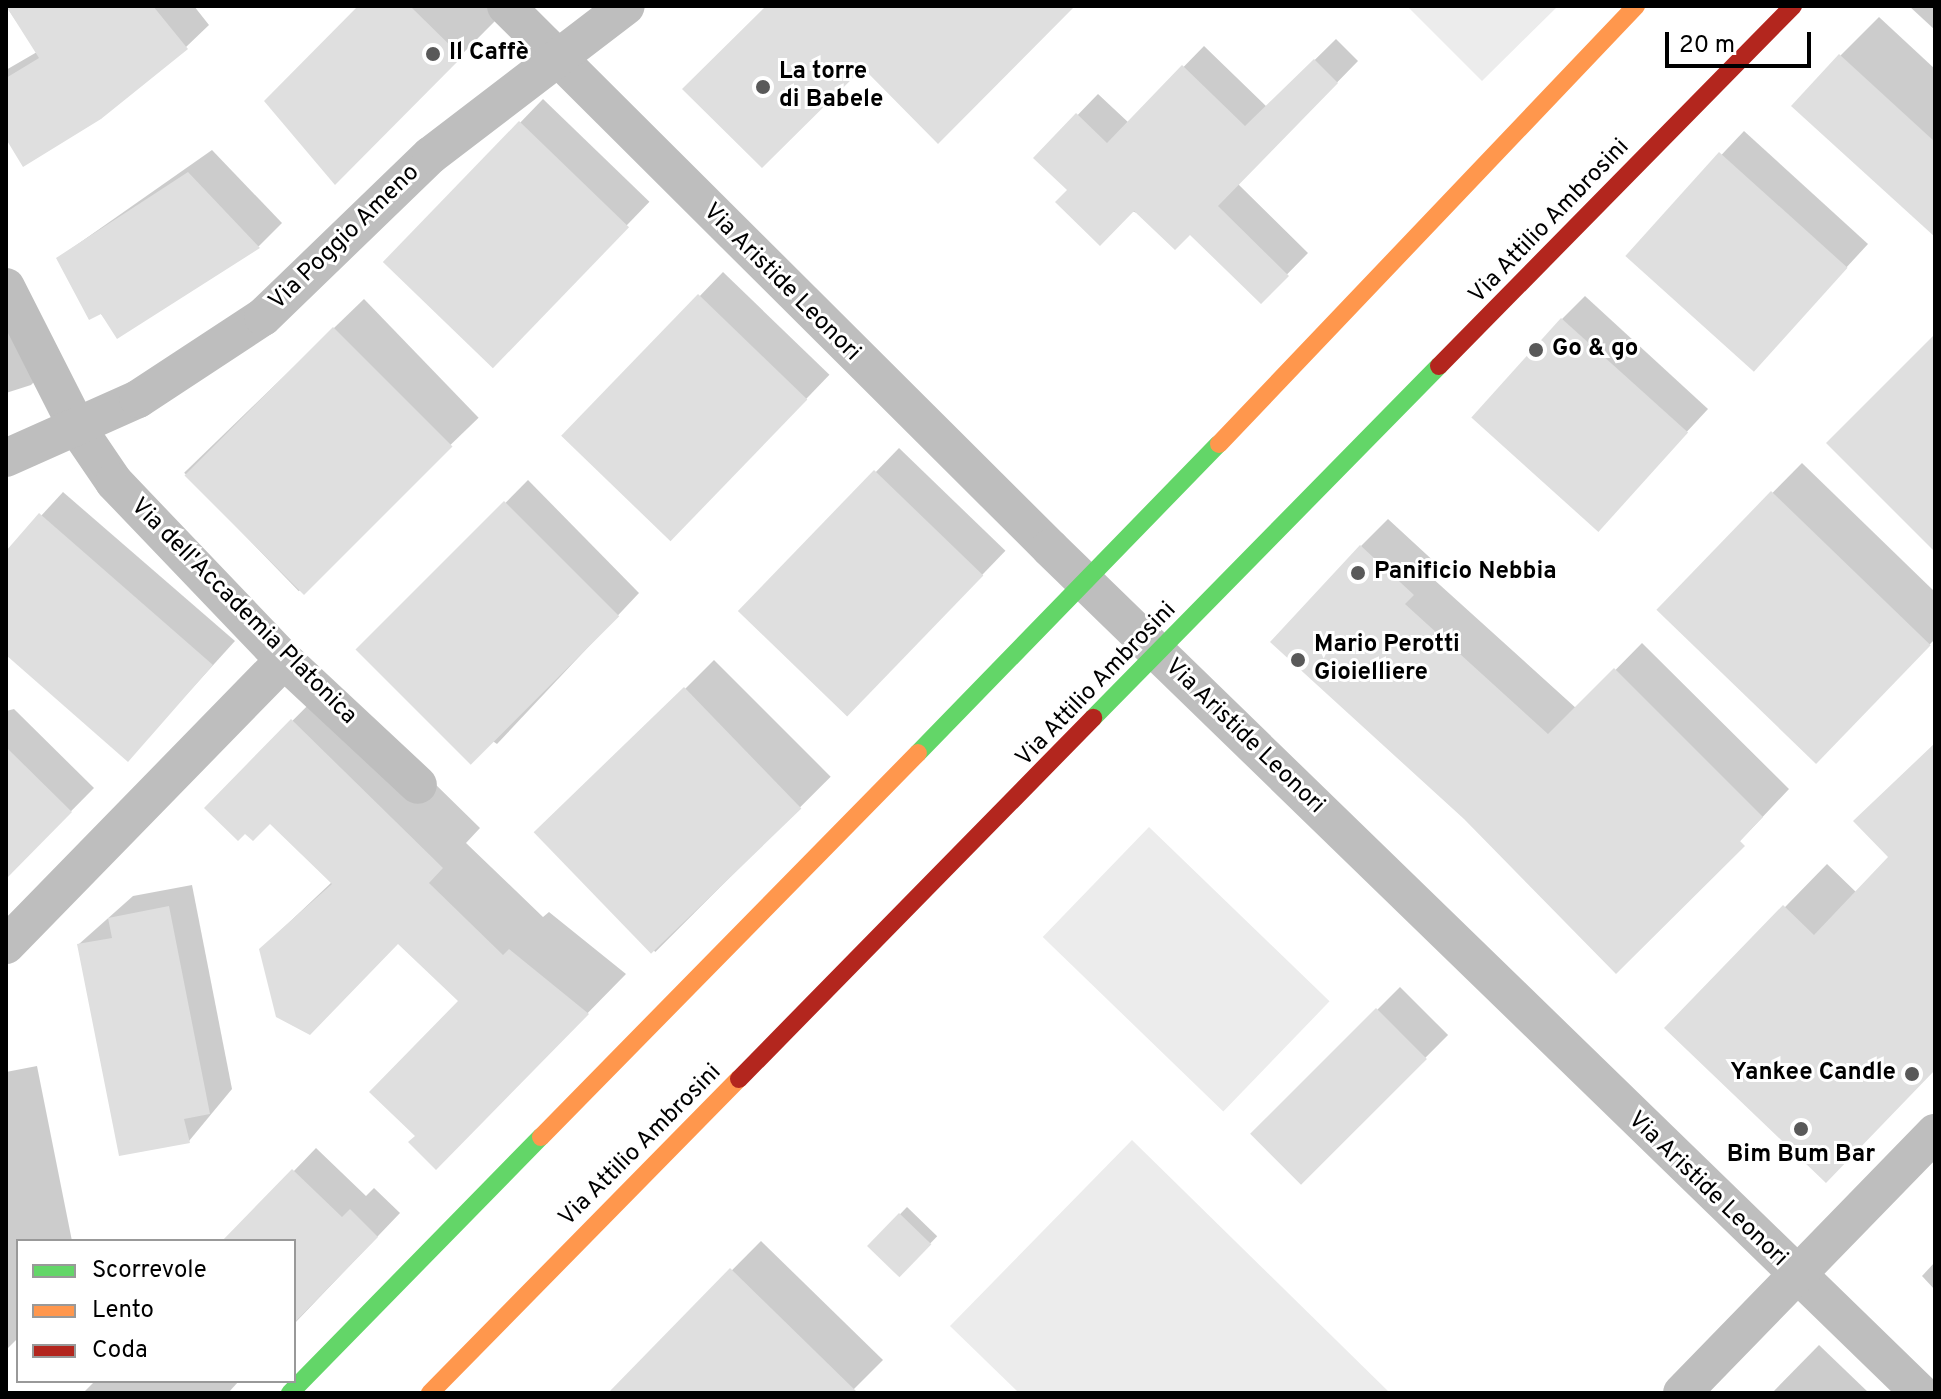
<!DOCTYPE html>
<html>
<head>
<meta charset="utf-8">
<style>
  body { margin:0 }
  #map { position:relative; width:1941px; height:1399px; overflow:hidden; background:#fff; font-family:Overpass,sans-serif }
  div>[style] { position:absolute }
  .green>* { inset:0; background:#ececec; transform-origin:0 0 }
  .shadow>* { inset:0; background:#0003; transform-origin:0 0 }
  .building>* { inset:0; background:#dfdfdf; transform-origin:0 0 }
  .street>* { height:38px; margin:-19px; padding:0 19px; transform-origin:19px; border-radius:19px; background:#bebebe }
  .fast>* { height:18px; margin:-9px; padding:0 9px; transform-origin:9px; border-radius:9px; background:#63d668 }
  .slow>* { height:18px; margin:-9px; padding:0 9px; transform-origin:9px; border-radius:9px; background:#ff974d }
  .jam>* { height:18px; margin:-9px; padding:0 9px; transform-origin:9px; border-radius:9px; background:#b3261e }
  .dots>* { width:22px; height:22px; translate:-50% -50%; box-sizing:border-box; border:4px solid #fff; border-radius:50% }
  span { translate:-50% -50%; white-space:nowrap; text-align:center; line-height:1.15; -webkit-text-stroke:6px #fff; paint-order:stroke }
  .poi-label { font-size:24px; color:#000; font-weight:700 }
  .left { translate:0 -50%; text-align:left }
  .right { translate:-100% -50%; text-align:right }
  .street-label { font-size:24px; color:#000 }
  .frame { position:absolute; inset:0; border:8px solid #000; pointer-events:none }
  .legend { position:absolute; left:16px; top:1239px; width:280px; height:144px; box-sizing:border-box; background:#fff; border:2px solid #999; margin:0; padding:10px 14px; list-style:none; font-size:24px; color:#000 }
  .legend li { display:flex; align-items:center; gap:16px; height:40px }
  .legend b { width:40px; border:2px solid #999 }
  .scale { position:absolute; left:1665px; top:32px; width:146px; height:36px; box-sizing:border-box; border:4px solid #000; border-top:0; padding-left:10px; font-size:24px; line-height:28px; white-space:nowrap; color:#000; -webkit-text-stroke:6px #fff; paint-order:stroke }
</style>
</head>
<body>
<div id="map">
  <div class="green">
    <div style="clip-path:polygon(1407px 6px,1558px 6px,1482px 81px)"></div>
    <div style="left:1149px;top:827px;width:251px;height:153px;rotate:44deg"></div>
    <div style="clip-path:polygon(1132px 1140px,1390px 1393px,1019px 1393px,950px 1326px)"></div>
  </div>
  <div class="shadow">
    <div style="clip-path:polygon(6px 6px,194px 6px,209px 25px,186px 47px,6px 135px,6px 70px,37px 52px)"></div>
    <div style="clip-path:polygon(361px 6px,487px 6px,499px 17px,335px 182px)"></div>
    <div style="clip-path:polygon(1909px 6px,1935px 6px,1935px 30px)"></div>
    <div style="clip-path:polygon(1879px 17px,1935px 69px,1935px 214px,1840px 56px)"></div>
    <div style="clip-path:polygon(1336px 39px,1358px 61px,1238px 184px,1308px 253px,1261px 301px,1191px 232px,1069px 189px,1036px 158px,1098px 94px,1129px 123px,1204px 46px,1267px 107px)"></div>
    <div style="left:543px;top:99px;width:148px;height:227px;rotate:44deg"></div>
    <div style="clip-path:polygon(1744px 131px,1868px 244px,1775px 345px,1627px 255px)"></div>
    <div style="clip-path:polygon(212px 150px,282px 223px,259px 246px,118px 336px,58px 258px)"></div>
    <div style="clip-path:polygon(6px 270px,54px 362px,31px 385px,6px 393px)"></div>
    <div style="left:723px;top:272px;width:148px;height:228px;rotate:44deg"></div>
    <div style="clip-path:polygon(1585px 296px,1708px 409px,1618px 506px,1562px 319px)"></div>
    <div style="left:364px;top:299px;width:165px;height:250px;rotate:46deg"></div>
    <div style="left:899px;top:448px;width:148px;height:227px;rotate:44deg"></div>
    <div style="clip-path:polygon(1802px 463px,1935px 592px,1935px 639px,1845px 731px,1658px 609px)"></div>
    <div style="clip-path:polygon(528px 480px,639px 593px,497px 744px,360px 651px)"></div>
    <div style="clip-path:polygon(63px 492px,235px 641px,128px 759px,6px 652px,6px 554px)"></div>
    <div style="clip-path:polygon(1388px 519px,1439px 566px,1430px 576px,1577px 709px,1642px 643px,1789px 789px,1643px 944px,1465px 817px,1361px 546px)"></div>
    <div style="left:714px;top:660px;width:165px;height:248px;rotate:45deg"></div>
    <div style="clip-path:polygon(331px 682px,480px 828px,466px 843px,543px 917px,549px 912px,626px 974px,475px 1128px,461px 1001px,398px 942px,261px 949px,333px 881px,270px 821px,206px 808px)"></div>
    <div style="clip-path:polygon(14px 709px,94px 788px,6px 877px,6px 711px)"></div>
    <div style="clip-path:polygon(1935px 744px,1935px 1066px,1667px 1028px,1827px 864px,1857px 893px,1891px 857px)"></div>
    <div style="clip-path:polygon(192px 885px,232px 1089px,189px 1141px,79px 944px,133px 896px)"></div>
    <div style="left:1400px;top:987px;width:68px;height:208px;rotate:45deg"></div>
    <div style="clip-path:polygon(37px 1066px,72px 1241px,18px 1241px,18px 1338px,6px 1350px,6px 1072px)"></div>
    <div style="clip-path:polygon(316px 1148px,366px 1196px,374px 1188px,400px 1213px,294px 1324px,294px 1241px,227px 1241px)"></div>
    <div style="left:907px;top:1207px;width:42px;height:54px;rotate:44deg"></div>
    <div style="clip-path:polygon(761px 1241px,883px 1360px,850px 1393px,610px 1393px)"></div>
    <div style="clip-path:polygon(1935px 1262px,1935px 1290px,1922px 1276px)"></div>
    <div style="clip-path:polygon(1819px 1345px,1869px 1393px,1772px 1393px)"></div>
    <div style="clip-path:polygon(95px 1381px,239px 1381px,228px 1393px,83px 1393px)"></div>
  </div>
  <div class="building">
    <div style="clip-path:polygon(6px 6px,153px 6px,188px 49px,101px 119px,23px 167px,6px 139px,6px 78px,39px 58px)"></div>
    <div style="clip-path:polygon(358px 6px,410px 6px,462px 57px,335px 185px,264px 101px)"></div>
    <div style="clip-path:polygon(766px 6px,1075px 6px,938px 144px,863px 68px,762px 168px,682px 89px)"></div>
    <div style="clip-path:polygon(1839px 54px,1935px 142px,1935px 237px,1791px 106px)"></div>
    <div style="clip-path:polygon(1314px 59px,1338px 83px,1218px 206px,1289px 276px,1261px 304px,1190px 235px,1175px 250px,1134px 211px,1100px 246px,1055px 202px,1067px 190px,1033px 158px,1076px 113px,1107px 143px,1182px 65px,1245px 126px)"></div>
    <div style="left:519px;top:121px;width:153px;height:196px;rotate:44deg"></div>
    <div style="left:1719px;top:152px;width:173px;height:140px;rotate:42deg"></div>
    <div style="clip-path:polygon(188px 172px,260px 248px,117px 339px,101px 314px,89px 320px,56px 258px)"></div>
    <div style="left:698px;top:294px;width:152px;height:197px;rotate:44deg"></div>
    <div style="left:1561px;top:318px;width:171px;height:134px;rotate:42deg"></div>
    <div style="left:333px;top:327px;width:169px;height:210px;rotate:45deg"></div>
    <div style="clip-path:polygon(1935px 334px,1935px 552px,1826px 443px)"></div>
    <div style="left:874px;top:470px;width:152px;height:196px;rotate:44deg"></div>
    <div style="left:1771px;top:491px;width:222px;height:165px;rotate:44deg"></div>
    <div style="left:504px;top:501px;width:163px;height:210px;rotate:45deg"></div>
    <div style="clip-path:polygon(39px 513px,213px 665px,128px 762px,6px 655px,6px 551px)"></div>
    <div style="clip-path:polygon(1360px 545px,1414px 595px,1405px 604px,1548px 734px,1614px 668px,1763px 817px,1740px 841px,1745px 846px,1616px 974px,1464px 819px,1270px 642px)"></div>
    <div style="left:684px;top:687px;width:169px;height:209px;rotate:46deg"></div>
    <div style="clip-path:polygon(291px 719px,443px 868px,429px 883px,503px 955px,509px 949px,589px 1014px,436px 1170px,408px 1142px,415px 1136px,369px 1092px,458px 1001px,398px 944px,310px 1035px,276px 1017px,259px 949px,332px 884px,270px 824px,253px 841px,245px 834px,238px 841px,204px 808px)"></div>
    <div style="clip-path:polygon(1935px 743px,1935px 1070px,1826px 1183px,1664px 1028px,1783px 905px,1814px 935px,1888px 857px,1853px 821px)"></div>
    <div style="clip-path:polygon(6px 747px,72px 812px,6px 879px)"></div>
    <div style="clip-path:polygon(169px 906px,210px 1114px,184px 1119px,190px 1143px,119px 1156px,77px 944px,112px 938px,108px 918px)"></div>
    <div style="left:1376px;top:1008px;width:72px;height:178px;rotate:45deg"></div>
    <div style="clip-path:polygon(292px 1169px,342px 1217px,350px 1209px,378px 1237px,294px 1323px,294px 1241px,222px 1241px)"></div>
    <div style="left:899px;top:1213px;width:45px;height:46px;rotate:44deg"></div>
    <div style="clip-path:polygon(730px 1268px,858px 1393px,608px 1393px)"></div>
  </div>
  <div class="street">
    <div style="left:506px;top:6px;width:768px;rotate:44.89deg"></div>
    <div style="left:1050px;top:548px;width:1213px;rotate:44.16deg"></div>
    <div style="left:6px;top:287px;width:159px;rotate:63.1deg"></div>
    <div style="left:78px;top:429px;width:64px;rotate:55.8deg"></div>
    <div style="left:114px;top:482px;width:246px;rotate:46.3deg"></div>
    <div style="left:284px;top:660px;width:183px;rotate:43deg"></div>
    <div style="left:6px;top:458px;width:145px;rotate:-24.1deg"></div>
    <div style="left:138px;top:399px;width:149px;rotate:-33.3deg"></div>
    <div style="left:263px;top:317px;width:233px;rotate:-44deg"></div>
    <div style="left:431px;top:155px;width:245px;rotate:-37.4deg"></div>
    <div style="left:6px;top:945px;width:398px;rotate:-45.7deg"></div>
    <div style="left:1682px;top:1393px;width:363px;rotate:-45.8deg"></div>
  </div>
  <div class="fast">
    <div style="left:1093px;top:718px;width:494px;rotate:-45.5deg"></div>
    <div style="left:918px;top:753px;width:431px;rotate:-45.8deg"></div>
    <div style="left:290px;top:1393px;width:359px;rotate:-45.6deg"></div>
  </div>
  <div class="slow">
    <div style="left:1219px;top:444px;width:605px;rotate:-46.41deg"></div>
    <div style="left:541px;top:1137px;width:538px;rotate:-45.53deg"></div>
    <div style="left:430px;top:1393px;width:441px;rotate:-45.5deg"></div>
  </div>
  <div class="jam">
    <div style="left:1439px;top:366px;width:505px;rotate:-45.48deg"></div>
    <div style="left:739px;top:1079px;width:506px;rotate:-45.56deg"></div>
  </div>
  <div class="dots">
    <div style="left:433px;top:54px;background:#595959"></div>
    <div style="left:763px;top:87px;background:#595959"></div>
    <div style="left:1536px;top:350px;background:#595959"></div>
    <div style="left:1358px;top:573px;background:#595959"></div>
    <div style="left:1298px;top:660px;background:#595959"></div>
    <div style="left:1912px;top:1074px;background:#595959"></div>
    <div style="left:1801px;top:1129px;background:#595959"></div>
  </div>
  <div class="poi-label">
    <span class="left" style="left:449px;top:54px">Il Caffè</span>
    <span class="left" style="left:779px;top:87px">La torre<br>di Babele</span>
    <span class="left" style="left:1552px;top:350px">Go &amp; go</span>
    <span class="left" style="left:1374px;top:573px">Panificio Nebbia</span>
    <span class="left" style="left:1314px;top:660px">Mario Perotti<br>Gioielliere</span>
    <span class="right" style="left:1896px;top:1074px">Yankee Candle</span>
    <span style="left:1801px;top:1156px">Bim Bum Bar</span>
  </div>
  <div class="street-label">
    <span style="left:1550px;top:222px;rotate:-46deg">Via Attilio Ambrosini</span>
    <span style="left:345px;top:238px;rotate:-44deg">Via Poggio Ameno</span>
    <span style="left:781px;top:283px;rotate:45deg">Via Aristide Leonori</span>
    <span style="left:243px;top:612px;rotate:45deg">Via dell'Accademia Platonica</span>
    <span style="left:1097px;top:685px;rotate:-46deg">Via Attilio Ambrosini</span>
    <span style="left:1244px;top:737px;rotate:44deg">Via Aristide Leonori</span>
    <span style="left:641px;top:1146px;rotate:-45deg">Via Attilio Ambrosini</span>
    <span style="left:1707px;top:1190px;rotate:44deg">Via Aristide Leonori</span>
  </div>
  <div class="frame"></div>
  <ul class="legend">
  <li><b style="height:10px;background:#63d668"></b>Scorrevole</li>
  <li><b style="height:10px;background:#ff974d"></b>Lento</li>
  <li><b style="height:10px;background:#b3261e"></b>Coda</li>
  </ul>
  <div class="scale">20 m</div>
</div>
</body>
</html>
